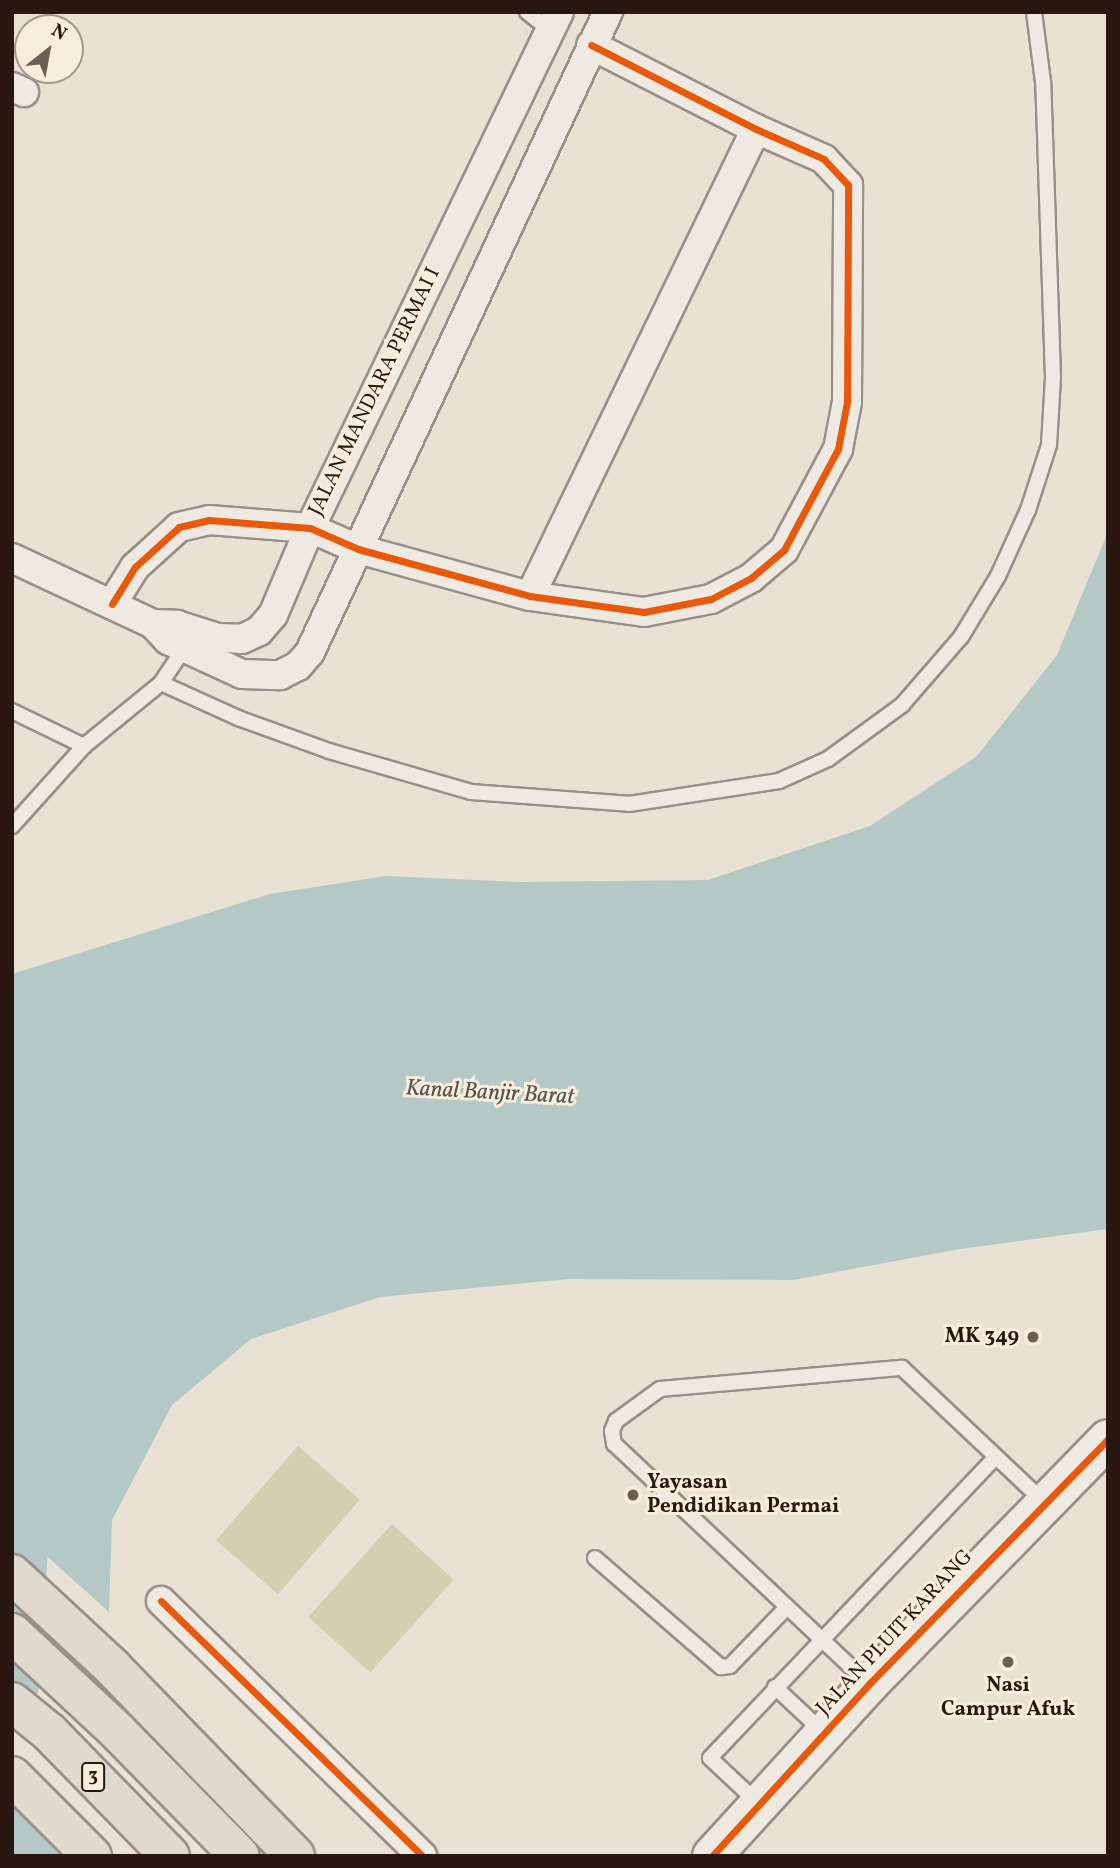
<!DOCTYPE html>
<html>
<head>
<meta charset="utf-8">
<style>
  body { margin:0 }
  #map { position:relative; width:1120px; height:1868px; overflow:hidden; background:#e9e1d4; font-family:Vollkorn,serif }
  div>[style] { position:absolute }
  .green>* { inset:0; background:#d4cfb0; transform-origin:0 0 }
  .water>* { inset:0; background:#b4c8c5 }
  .river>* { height:54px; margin:-27px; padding:0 27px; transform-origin:27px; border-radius:27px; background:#b4c8c5 }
  .roads { filter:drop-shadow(2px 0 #969088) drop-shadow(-2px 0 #969088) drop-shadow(0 2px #969088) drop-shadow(0 -2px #969088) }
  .lane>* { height:14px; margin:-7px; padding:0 7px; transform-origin:7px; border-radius:7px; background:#eeeae2 }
  .street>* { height:28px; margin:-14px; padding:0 14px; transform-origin:14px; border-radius:14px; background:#eeeae2 }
  .secondary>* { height:38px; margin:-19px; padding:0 19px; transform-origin:19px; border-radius:19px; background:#eeeae2 }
  .highway>* { height:38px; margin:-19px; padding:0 19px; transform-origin:19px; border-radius:19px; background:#e0d9cd }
  .cycleway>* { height:7px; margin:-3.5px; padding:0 3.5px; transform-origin:3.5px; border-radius:3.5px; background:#e8590c }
  .dots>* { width:19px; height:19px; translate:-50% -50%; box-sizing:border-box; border:4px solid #f7eddd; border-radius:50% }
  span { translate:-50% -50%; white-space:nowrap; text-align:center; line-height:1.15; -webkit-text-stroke:6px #f7eddd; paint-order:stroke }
  .shield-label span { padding:2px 5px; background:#f7eddd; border:2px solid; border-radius:5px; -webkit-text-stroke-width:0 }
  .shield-label { font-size:19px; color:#291811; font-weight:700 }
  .street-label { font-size:21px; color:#291811 }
  .poi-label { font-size:21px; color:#291811; font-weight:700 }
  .right { translate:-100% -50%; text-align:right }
  .left { translate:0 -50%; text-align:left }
  .water-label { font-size:23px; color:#52524e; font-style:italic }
  .frame { position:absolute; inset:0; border:14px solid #291811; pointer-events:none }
  .north { position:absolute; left:14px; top:14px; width:70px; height:70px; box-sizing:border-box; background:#f7eddd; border:2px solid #a5988b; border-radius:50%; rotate:31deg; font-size:19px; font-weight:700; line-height:28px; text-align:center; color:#291811 }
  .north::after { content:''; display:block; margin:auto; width:24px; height:32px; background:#6c5e55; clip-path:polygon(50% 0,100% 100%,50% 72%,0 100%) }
</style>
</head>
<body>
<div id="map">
  <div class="green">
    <div style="left:298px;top:1446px;width:82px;height:125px;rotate:41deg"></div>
    <div style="left:392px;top:1524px;width:83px;height:125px;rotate:42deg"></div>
  </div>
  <div class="water">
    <div style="clip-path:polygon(1108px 532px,1108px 1229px,960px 1249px,793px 1280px,569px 1279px,380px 1297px,251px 1339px,172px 1405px,112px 1520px,109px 1612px,12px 1525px,12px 974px,270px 894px,386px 876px,520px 882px,708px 880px,870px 826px,977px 756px,1057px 655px)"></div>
  </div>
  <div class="river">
    <div style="left:12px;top:1685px;width:226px;rotate:-86.2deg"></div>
    <div style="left:12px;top:1817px;width:49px;rotate:53.4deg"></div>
  </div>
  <div class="roads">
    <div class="lane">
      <div style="left:527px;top:12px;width:29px;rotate:38deg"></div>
      <div style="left:161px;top:683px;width:85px;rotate:24.4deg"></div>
      <div style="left:238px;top:718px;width:97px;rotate:19.9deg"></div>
      <div style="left:329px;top:751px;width:148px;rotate:16.1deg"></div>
      <div style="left:471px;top:792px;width:158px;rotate:4.3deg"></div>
      <div style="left:629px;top:804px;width:152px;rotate:-8.7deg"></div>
      <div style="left:779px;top:781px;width:54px;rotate:-24.2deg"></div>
      <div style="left:828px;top:759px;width:92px;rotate:-36.1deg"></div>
      <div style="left:902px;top:705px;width:90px;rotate:-49.1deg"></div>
      <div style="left:961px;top:637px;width:71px;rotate:-58.8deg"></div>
      <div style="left:998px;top:576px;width:72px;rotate:-65.6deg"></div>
      <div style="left:1028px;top:510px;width:68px;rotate:-72.1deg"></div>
      <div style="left:1049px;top:445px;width:68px;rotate:-86.6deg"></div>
      <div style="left:1053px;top:377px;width:295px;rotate:-91.9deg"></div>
      <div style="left:1043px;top:82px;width:71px;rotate:-97.3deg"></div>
      <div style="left:12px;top:711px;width:80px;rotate:25.9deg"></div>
      <div style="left:12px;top:826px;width:108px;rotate:-48deg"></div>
      <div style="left:84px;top:746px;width:99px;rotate:-39.3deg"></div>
      <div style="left:161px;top:683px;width:47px;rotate:-56.3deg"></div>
      <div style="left:595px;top:1558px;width:167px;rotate:40.9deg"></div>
      <div style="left:721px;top:1667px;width:9px;rotate:-6deg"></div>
      <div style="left:730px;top:1666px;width:82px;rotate:-46deg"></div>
      <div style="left:868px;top:1683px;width:349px;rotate:-136.7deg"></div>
      <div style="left:614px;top:1444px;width:13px;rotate:-99deg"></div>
      <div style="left:612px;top:1431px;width:11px;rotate:-68deg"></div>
      <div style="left:616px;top:1421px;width:54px;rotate:-36deg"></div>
      <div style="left:660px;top:1389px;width:243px;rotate:-5deg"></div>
      <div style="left:902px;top:1368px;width:195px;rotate:43.3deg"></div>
      <div style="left:775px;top:1687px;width:66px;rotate:43.2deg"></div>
      <div style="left:759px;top:1804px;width:67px;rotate:-136.8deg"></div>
      <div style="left:710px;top:1758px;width:414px;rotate:-46.5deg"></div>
    </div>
    <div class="street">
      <div style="left:12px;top:87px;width:13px;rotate:23deg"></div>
      <div style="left:12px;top:558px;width:156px;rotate:25.1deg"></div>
      <div style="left:153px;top:624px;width:24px;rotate:2deg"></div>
      <div style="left:177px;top:625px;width:43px;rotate:17.6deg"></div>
      <div style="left:218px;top:638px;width:24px;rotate:2deg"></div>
      <div style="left:242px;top:639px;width:19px;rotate:-25deg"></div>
      <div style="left:259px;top:631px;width:21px;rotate:-49deg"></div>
      <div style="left:273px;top:615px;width:95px;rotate:-67deg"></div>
      <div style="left:310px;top:528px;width:573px;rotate:-64.24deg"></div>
      <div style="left:530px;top:596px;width:519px;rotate:-64.18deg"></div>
      <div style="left:112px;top:604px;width:44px;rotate:-58.1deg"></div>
      <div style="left:135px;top:567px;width:59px;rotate:-42.3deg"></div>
      <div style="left:179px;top:527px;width:31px;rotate:-13deg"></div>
      <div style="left:209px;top:520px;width:101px;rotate:4.5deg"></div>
      <div style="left:310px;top:528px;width:52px;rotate:23.6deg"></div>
      <div style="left:358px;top:549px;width:178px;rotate:15.3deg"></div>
      <div style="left:530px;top:596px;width:115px;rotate:8deg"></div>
      <div style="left:644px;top:612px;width:68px;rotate:-11deg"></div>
      <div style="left:711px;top:599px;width:45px;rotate:-27.7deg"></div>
      <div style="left:751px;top:578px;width:43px;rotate:-40.3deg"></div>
      <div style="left:784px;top:550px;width:115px;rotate:-61.9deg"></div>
      <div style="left:838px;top:449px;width:48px;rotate:-79.2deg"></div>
      <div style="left:847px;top:402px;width:217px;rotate:-89.7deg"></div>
      <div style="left:848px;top:185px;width:35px;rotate:-133deg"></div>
      <div style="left:824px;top:159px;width:74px;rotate:-156.2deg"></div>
      <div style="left:756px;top:129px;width:185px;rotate:-153deg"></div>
      <div style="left:153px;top:624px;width:22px;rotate:47deg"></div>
      <div style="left:168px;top:640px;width:81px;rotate:24.7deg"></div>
      <div style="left:242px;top:674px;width:38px;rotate:2deg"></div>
      <div style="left:280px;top:675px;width:20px;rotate:-27deg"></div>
      <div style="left:298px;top:666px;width:18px;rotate:-49deg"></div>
      <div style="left:310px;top:652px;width:706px;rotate:-65.03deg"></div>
      <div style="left:161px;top:1601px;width:365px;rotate:44.3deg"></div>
    </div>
    <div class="secondary">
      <div style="left:712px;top:1856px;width:233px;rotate:-47.6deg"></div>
      <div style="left:869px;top:1684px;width:342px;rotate:-45.7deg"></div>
    </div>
    <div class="highway">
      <div style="left:12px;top:1574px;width:137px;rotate:42.9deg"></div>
      <div style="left:112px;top:1667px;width:263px;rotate:45.9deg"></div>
      <div style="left:12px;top:1633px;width:144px;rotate:43deg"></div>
      <div style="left:117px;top:1731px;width:175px;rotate:45.5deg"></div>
      <div style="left:12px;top:1702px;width:48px;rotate:39deg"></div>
      <div style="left:49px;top:1732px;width:173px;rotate:45.7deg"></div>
      <div style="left:12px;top:1776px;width:113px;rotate:45deg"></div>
    </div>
  </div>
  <div class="cycleway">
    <div style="left:112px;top:604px;width:44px;rotate:-58.1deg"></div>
    <div style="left:135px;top:567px;width:59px;rotate:-42.3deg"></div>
    <div style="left:179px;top:527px;width:31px;rotate:-13deg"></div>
    <div style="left:209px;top:520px;width:101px;rotate:4.5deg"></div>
    <div style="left:310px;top:528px;width:52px;rotate:23.6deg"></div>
    <div style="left:358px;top:549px;width:178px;rotate:15.3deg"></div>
    <div style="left:530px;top:596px;width:115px;rotate:8deg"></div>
    <div style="left:644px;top:612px;width:68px;rotate:-11deg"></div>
    <div style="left:711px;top:599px;width:45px;rotate:-27.7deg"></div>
    <div style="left:751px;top:578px;width:43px;rotate:-40.3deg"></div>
    <div style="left:784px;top:550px;width:115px;rotate:-61.9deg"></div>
    <div style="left:838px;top:449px;width:48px;rotate:-79.2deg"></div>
    <div style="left:847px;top:402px;width:217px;rotate:-89.7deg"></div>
    <div style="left:848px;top:185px;width:35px;rotate:-133deg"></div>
    <div style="left:824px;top:159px;width:74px;rotate:-156.2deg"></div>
    <div style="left:756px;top:129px;width:185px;rotate:-153deg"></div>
    <div style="left:161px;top:1601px;width:365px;rotate:44.3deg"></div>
    <div style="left:712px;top:1856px;width:233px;rotate:-47.6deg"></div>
    <div style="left:869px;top:1684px;width:342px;rotate:-45.7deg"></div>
  </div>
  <div class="dots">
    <div style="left:1033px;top:1337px;background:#6c5e55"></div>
    <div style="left:633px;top:1495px;background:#6c5e55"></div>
    <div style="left:1008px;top:1662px;background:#6c5e55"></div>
  </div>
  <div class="shield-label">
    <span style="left:93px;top:1777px">3</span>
  </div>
  <div class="street-label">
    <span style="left:375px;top:392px;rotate:-64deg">JALAN MANDARA PERMAI I</span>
    <span style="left:895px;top:1633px;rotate:-47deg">JALAN PLUIT KARANG</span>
  </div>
  <div class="poi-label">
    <span class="right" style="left:1019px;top:1337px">MK 349</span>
    <span class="left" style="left:647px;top:1495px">Yayasan<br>Pendidikan Permai</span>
    <span style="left:1008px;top:1698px">Nasi<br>Campur Afuk</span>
  </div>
  <div class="water-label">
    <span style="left:490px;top:1093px;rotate:3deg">Kanal Banjir Barat</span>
  </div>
  <div class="frame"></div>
  <div class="north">N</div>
</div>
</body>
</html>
